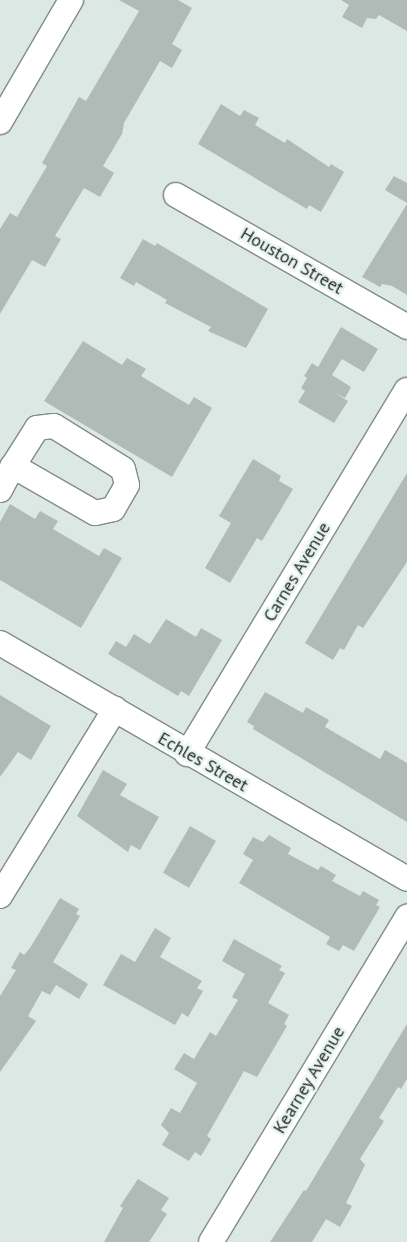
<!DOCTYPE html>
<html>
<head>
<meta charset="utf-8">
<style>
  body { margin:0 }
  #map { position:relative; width:407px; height:1242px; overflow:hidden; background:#dce8e3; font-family:"PT Sans",sans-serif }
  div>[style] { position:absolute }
  .building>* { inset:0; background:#b0bbb7; transform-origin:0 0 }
  .roads { filter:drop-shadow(1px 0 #818c88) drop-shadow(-1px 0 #818c88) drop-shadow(0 1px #818c88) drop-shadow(0 -1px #818c88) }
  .minor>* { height:24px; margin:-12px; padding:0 12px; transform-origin:12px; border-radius:12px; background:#fff }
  span { translate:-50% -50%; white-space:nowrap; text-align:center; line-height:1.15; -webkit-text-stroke:5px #e9f5f1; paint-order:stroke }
  .street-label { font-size:18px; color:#252a28 }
</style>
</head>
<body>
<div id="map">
  <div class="building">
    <div style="clip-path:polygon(119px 0,178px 0,192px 8px,172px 44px,182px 50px,172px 68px,160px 61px,124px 123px,122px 134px,103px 166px,114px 173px,100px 197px,84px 188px,55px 236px,61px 239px,45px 267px,32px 260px,0 314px,0 229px,10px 213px,17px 217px,47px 166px,42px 163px,79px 97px,86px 101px,139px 11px)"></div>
    <div style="clip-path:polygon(341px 0,407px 0,407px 31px,379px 15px,376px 19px,367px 18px,362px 28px,342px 17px,349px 5px)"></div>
    <div style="clip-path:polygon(221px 104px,240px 116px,244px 110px,259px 118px,255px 125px,285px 143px,287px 139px,329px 167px,331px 164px,344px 172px,321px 212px,309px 205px,307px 209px,198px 144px)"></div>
    <div style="clip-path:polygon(394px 176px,407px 183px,407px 203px,385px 190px)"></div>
    <div style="clip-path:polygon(407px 204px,407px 295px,392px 286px,382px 284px,380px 287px,362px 277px)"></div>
    <div style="clip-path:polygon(143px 239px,155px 246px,157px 243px,162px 246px,268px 309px,246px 348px,208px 331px,211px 327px,165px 303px,167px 300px,136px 282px,134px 286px,120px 278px)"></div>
    <div style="clip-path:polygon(341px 327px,378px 349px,364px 372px,342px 359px,332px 375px,351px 387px,345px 398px,333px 392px,348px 401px,334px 423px,298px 402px,305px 391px,301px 388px,307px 378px,304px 376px,312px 363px,318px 367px)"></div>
    <div style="clip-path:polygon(83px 341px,122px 365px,127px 358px,146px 369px,141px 376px,189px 405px,194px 397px,212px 408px,172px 477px,44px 401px)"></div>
    <div style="clip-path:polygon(253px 459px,281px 476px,279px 481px,293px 489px,262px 541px,257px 538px,230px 583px,205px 568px,231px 523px,219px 516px)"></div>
    <div style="clip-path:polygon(407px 473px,407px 562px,363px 628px,358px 625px,344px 650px,340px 648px,333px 660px,305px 643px)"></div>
    <div style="clip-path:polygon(10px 504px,35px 519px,40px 511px,58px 521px,53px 529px,99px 556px,104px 548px,122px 558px,81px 628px,0 580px,0 522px)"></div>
    <div style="clip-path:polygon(166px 619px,196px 637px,201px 628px,222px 640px,189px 696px,181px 691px,178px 696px,108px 654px,116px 641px,126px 647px,134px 634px,150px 644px)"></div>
    <div style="clip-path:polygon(265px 692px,303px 713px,306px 707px,329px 720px,325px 727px,380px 759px,385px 750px,407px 763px,407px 822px,253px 729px,254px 726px,247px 722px)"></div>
    <div style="clip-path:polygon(0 695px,51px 726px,31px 760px,18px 752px,0 777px)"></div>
    <div style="clip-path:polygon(103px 770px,127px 784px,120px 795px,159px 817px,140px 850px,131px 845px,128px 852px,77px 816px)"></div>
    <div style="left:190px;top:826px;width:30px;height:54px;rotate:30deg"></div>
    <div style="clip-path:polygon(269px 835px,291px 848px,288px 854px,318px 870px,321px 866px,336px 875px,332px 881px,360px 896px,363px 891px,379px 900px,376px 905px,380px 907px,354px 951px,343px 945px,339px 951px,326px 944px,330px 937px,239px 883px,253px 860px,243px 854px,253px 837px,263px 842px)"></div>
    <div style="clip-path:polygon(60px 898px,79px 909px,76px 914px,80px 916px,53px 962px,88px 984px,79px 999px,56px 985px,50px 995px,42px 991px,28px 1016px,36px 1021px,0 1072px,0 996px,16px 970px,11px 968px,20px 952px,24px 955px,30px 948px)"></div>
    <div style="clip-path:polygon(155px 928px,171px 938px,160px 957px,202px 981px,197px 988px,203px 991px,188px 1017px,182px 1013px,175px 1025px,103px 985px,121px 954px,135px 962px)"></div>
    <div style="clip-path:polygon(234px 939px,282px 966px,279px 970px,285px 973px,268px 1003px,289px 1015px,284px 1024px,287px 1026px,257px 1077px,244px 1071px,207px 1136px,211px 1139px,201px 1156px,195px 1152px,189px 1161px,162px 1145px,169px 1133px,161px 1125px,171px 1108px,180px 1113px,197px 1083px,174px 1069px,184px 1053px,194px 1059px,210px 1032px,216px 1036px,238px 1000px,232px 997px,245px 974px,222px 961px)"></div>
    <div style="clip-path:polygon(407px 1024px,407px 1079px,401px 1089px,398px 1087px,379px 1118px,384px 1121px,360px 1159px,365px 1165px,346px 1203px,352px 1206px,340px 1227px,326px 1219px,312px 1242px,270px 1242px,304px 1190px,306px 1191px)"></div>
    <div style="clip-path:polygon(138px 1179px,169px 1198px,161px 1210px,167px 1214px,149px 1242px,104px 1242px,123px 1208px,120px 1206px)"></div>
  </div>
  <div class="roads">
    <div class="minor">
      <div style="left:0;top:122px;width:141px;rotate:-59.8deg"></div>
      <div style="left:176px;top:195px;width:266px;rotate:29.7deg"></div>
      <div style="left:0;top:490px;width:27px;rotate:-62deg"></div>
      <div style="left:13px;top:466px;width:45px;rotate:-57.7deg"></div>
      <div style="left:37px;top:428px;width:17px;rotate:-7deg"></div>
      <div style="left:54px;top:426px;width:81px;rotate:31.9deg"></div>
      <div style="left:123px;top:469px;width:16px;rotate:76deg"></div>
      <div style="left:127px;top:485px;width:28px;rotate:120deg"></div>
      <div style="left:113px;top:509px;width:18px;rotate:167deg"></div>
      <div style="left:95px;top:513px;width:95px;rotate:-150.2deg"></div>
      <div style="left:0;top:643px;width:470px;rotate:30.1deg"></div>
      <div style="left:187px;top:754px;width:425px;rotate:-58.9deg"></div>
      <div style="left:0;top:896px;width:220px;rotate:-58.4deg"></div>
      <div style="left:211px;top:1242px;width:380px;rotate:-58.9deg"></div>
    </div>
  </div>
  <div class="street-label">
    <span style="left:292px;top:261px;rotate:30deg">Houston Street</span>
    <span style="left:297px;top:572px;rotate:-59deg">Carnes Avenue</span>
    <span style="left:203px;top:762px;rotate:30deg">Echles Street</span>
    <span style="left:309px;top:1080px;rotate:-59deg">Kearney Avenue</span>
  </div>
</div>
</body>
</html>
